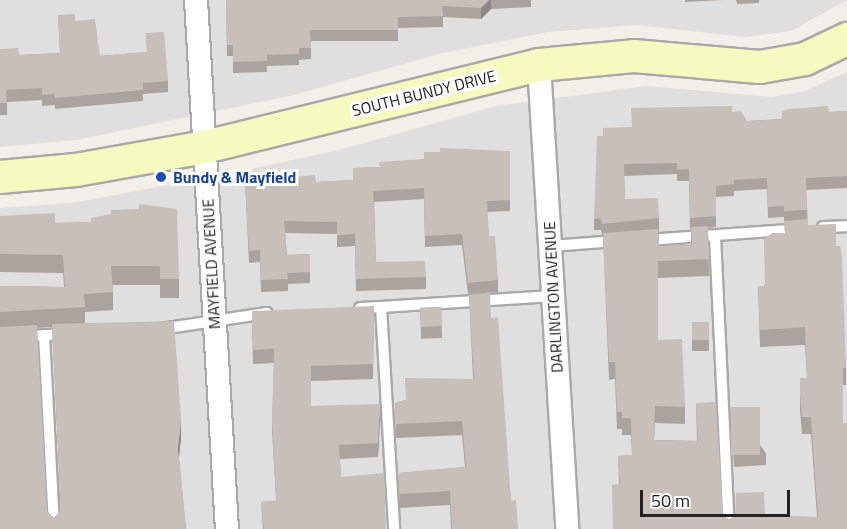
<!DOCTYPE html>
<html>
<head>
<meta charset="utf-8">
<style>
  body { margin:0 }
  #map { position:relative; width:847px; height:529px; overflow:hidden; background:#f2efe9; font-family:"Titillium Web",sans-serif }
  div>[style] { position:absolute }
  .residential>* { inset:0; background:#e0dfdf }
  .roads { filter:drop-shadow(2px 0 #a9a9a9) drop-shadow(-2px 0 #a9a9a9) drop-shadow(0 2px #a9a9a9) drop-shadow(0 -2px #a9a9a9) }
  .lane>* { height:10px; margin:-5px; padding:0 5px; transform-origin:5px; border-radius:5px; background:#fff }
  .street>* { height:22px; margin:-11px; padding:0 11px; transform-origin:11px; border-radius:11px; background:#fff }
  .secondary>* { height:32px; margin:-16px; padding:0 16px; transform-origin:16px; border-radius:16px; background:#f7fabf }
  .wall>* { inset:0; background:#aba49e; transform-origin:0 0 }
  .shaded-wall>* { inset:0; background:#8b8681 }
  .building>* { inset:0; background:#c7bfb8; transform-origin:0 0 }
  .dots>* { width:16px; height:16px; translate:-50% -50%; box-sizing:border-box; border:3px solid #fff; border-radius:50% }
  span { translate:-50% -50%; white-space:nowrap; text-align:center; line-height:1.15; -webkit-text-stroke:6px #fff; paint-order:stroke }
  .street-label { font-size:16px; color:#222 }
  .transit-label { font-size:16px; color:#164399; font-weight:700 }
  .left { translate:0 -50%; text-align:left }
  .scale { position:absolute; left:640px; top:490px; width:150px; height:27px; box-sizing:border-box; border:3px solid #222; border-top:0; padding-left:8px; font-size:18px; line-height:21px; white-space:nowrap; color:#222; -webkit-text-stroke:4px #fff; paint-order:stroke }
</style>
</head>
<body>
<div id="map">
  <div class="residential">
    <div style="clip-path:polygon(0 0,847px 0,791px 31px,745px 37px,637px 25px,548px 32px,439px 54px,294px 95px,76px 140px,0 147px)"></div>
    <div style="clip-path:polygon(847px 72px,847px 529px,0 529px,0 208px,73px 203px,241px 171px,339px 150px,496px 106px,646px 86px,772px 97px,805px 91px)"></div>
  </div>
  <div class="roads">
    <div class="lane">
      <div style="left:823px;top:227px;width:24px;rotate:-2deg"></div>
      <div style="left:715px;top:236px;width:293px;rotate:87.3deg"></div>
      <div style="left:647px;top:240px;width:152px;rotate:-4.1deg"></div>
      <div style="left:551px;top:246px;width:65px;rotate:-4.4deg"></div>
      <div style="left:381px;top:307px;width:172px;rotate:-3.7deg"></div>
      <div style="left:360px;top:308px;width:21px;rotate:-3deg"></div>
      <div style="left:381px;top:307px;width:222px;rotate:86.6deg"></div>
      <div style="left:161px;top:329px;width:107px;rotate:-8.6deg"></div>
      <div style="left:44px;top:335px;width:194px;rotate:87deg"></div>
      <div style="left:0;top:338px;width:64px;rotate:-3.6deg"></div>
    </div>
    <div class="street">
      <div style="left:196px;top:0;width:530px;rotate:86.65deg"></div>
      <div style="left:539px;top:65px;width:465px;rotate:86.5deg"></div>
    </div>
    <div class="secondary">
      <div style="left:0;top:177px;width:76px;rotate:-5.3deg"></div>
      <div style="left:76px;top:170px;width:131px;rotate:-10.1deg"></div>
      <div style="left:205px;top:147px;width:344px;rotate:-13.8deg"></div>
      <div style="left:539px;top:65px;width:95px;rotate:-5.4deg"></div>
      <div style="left:634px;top:56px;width:126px;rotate:5deg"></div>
      <div style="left:760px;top:67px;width:46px;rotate:-10.1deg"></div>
      <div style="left:805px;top:59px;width:47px;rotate:-25.5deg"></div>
    </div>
  </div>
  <div class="wall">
    <div style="clip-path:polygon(226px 0,531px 0,531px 7px,491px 9px,481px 19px,443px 17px,443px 27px,398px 28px,398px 41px,311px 41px,311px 59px,299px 60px,299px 65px,267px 66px,267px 72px,233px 73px,233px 56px,227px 56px)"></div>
    <div style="clip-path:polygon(685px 0,723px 0,685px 2px)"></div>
    <div style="clip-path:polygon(736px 0,759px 0,759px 3px,737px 4px)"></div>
    <div style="clip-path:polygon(58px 15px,75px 21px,100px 56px,147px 52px,146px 33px,168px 81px,168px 92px,143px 94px,143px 101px,55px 109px,55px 105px,42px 106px,42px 100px,7px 102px,7px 115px,0 115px,0 49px,19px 55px,60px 53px)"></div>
    <div style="clip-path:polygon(evenodd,847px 111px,847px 188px,806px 190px,808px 225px,836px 246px,846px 368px,846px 385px,843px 385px,843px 423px,847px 529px,613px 529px,619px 484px,618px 456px,632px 455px,631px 435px,622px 435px,622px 429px,617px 429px,615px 379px,609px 380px,603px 235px,602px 235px,601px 230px,594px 230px,594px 219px,603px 136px,732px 112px,747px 121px,782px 119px,829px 112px,847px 111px,677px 174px,677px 181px,689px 181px,690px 229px,691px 229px,691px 245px,659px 246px,659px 218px,625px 199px,624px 176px,677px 174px,847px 111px,767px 189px,768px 218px,784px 217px,785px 233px,764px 286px,758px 286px,760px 347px,805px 345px,807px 378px,800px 394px,800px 411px,802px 434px,811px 434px,817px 517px,765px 516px,729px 519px,723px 516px,696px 403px,697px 441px,654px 440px,655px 423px,685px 424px,685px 407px,658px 340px,658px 278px,709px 276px,708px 228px,716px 227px,716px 197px,734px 196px,734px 191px,767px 189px)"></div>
    <div style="clip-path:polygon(510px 151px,510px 211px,487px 212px,489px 236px,498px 280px,498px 292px,468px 294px,462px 245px,425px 247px,424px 199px,374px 202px,376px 262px,426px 277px,426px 289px,356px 291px,355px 246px,337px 247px,337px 234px,285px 233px,287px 255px,310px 254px,310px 283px,288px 284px,288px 291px,261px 292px,260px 262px,249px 263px,245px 181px,316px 182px,353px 180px,353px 168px,379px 167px,424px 159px)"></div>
    <div style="clip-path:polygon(evenodd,0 216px,55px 223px,91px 222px,179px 279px,179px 298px,160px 298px,160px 285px,113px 285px,113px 310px,85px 312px,85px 323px,181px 438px,179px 458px,186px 529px,0 529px,0 286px,64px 287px,63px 273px,0 272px,0 216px,52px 327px,61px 511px,54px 518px,47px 511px,37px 328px,52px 327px)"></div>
    <div style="clip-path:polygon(469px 295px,491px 318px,511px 501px,518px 529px,451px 529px,450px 505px,400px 508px,399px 473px,465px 467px,462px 435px,396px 438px,395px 403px,405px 400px,473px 379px)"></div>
    <div style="clip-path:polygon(374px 306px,373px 379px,311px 381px,311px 406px,380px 418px,378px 457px,340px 459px,341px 477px,386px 529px,263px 529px,261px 502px,276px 501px,272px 430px,274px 363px,253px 364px,252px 325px)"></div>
    <div style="left:441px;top:307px;width:31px;height:21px;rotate:88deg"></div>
    <div style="left:692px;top:322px;width:17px;height:29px"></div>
    <div style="clip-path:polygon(731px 407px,766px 453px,766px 465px,734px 467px)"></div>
  </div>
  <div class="shaded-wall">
    <div style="clip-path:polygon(489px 0,491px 0,491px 9px,481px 19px,481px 8px)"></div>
    <div style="clip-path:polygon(380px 404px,380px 418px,378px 457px,378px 443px)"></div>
    <div style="clip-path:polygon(181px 419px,181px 438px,178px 466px,178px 448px)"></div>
  </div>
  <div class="building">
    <div style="clip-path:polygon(226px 0,489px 0,481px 8px,442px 6px,443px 16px,398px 17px,398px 30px,310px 30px,311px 48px,299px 48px,299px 54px,267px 55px,267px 61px,233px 62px,233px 45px,227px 45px)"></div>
    <div style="clip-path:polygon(75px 14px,75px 21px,95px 19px,100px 56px,147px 52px,146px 33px,164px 32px,168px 81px,143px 83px,143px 90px,55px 98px,55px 94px,42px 95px,42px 88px,6px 90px,7px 103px,0 103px,0 49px,18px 48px,19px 55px,60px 53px,58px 15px)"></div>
    <div style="clip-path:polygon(732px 106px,732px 112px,741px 111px,747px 121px,782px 119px,782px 111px,789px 109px,828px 106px,829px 112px,847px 111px,847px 176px,806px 178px,807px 210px,784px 211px,784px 206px,768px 207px,767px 178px,734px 180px,734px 184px,716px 186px,716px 216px,690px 218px,689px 169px,677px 170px,677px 163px,624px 164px,625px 199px,658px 198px,659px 218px,602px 224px,601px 218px,594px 219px,597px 136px,603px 136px,603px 128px,632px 127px,631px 108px)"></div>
    <div style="clip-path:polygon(440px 148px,510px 151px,510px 200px,487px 201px,489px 236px,495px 236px,498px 280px,468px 283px,462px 234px,425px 236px,424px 188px,373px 191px,376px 262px,425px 261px,426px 277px,356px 279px,355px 234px,337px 235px,337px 222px,284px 221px,287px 255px,310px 254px,310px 272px,287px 273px,288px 279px,261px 280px,260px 250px,249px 251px,245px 181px,315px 175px,316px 182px,353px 180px,353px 168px,380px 167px,379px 162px,424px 159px,424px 152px,440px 152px)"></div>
    <div style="clip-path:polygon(139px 204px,177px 209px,179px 279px,160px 279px,160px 266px,111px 266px,113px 292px,84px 294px,85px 307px,0 312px,0 286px,65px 287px,63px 255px,0 254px,0 216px,55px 213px,55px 223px,91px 222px,91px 218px,111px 214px,111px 210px,139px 209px)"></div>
    <div style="clip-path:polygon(808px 219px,808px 225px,836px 224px,836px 246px,840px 246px,842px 255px,846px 368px,843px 368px,843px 423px,847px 423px,847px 529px,613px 529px,612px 485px,620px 484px,618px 456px,632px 455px,631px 418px,622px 418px,622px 412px,617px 412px,615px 362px,609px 362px,603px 233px,658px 229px,659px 246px,692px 245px,691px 227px,708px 226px,709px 259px,658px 261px,658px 340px,682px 339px,685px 407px,655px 406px,654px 440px,698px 441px,696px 403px,716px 402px,723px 516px,729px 519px,735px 516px,736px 493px,764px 492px,765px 516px,818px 517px,811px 417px,802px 417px,800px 394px,800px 378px,807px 378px,805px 327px,760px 330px,758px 286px,765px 286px,764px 239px,772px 233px,785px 233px,784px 221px)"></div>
    <div style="clip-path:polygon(490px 293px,491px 318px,498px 317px,511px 501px,516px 500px,518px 529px,452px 529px,450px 491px,400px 494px,399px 473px,466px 467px,462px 421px,396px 424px,395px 403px,406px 400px,405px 378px,474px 379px,469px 295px)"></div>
    <div style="clip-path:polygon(374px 306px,373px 364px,311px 366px,311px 406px,380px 404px,378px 443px,339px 445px,341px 477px,384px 473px,386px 529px,264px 529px,261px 502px,276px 501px,272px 416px,274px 349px,253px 350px,252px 311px)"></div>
    <div style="left:441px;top:307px;width:19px;height:21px;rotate:87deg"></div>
    <div style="clip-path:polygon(174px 321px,181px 419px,178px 448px,186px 529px,0 529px,0 327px,37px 325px,47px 511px,54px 518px,61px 510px,52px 324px)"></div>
    <div style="left:692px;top:322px;width:17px;height:18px"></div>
    <div style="left:731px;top:407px;width:29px;height:48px"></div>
  </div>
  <div class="dots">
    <div style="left:161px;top:177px;background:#1a4fb4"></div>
  </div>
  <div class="street-label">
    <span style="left:424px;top:93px;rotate:-14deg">SOUTH BUNDY DRIVE</span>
    <span style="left:211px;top:264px;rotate:-93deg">MAYFIELD AVENUE</span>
    <span style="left:553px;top:297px;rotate:-93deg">DARLINGTON AVENUE</span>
  </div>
  <div class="transit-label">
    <span class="left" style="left:173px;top:177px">Bundy &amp; Mayfield</span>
  </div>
  <div class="scale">50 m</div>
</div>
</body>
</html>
